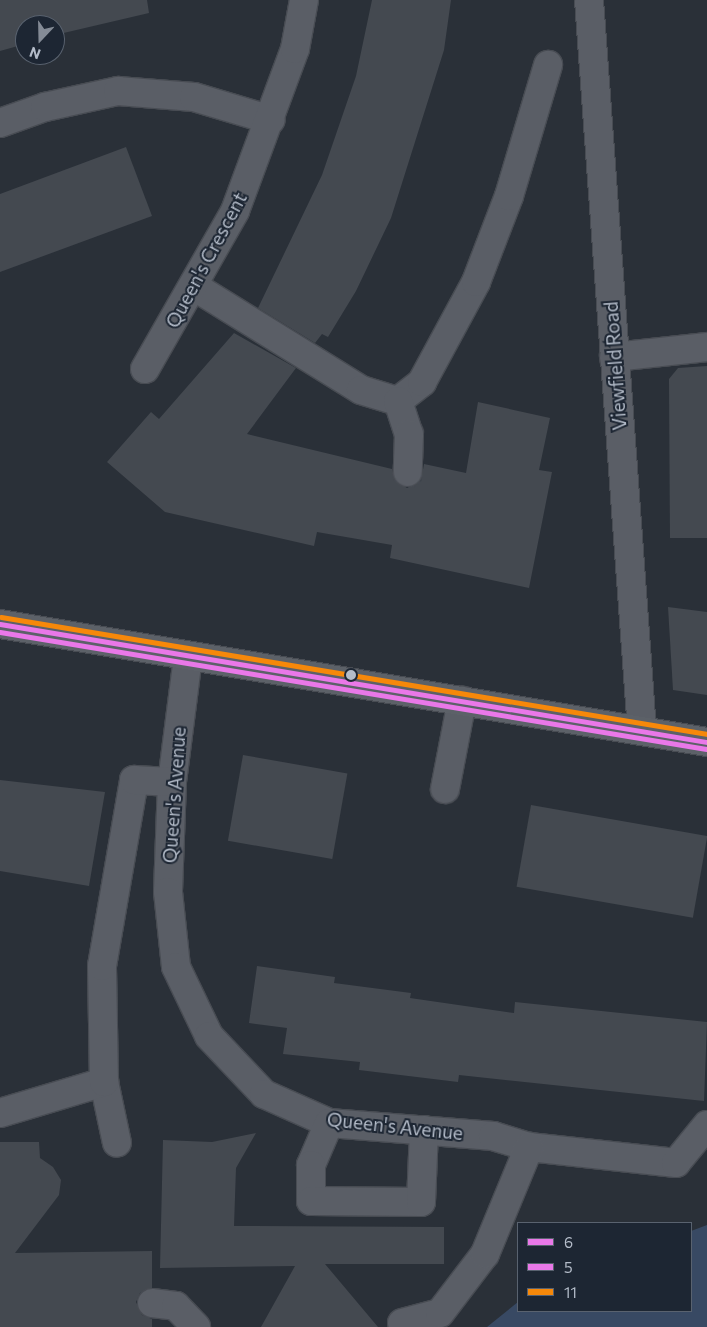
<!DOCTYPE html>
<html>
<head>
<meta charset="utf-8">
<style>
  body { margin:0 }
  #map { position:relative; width:707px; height:1327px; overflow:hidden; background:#2a3038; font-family:Commissioner,sans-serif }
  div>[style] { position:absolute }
  .water>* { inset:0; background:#384963 }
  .building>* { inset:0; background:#444950; transform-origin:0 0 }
  .roads { filter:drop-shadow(1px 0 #484c53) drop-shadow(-1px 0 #484c53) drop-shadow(0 1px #484c53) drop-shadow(0 -1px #484c53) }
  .minor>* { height:28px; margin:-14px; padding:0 14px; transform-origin:14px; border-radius:14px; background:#5a5e66 }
  .major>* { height:28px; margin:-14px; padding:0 14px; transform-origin:14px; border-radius:14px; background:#5c6168 }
  .bus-1>* { height:5px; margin:-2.5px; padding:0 2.5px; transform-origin:2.5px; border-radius:2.5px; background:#e978e8 }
  .bus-2>* { height:5px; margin:-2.5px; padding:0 2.5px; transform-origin:2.5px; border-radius:2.5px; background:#e978e8 }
  .bus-3>* { height:5px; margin:-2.5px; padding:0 2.5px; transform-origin:2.5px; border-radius:2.5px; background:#f6880a }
  .dots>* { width:14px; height:14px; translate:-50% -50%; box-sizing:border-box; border:2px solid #1d2633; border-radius:50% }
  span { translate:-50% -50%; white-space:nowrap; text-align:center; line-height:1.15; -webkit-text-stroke:4px #1d2633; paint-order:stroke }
  .street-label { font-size:19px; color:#b4bcc9 }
  .legend { position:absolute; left:517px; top:1222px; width:175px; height:90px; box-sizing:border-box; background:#1d2633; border:1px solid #59626f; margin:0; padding:6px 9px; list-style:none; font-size:15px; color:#b4bcc9 }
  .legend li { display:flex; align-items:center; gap:10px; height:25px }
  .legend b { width:25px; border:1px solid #59626f }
  .north { position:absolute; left:15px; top:15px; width:50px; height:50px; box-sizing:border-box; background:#1d2633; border:1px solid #59626f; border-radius:50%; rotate:201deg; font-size:14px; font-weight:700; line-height:20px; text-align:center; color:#b4bcc9 }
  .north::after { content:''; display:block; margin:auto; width:18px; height:22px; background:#848b96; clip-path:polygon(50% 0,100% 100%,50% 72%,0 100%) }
</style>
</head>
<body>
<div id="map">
  <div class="water">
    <div style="clip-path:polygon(707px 1225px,707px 1327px,487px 1327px,518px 1302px,518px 1311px,691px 1311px,691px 1231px)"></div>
  </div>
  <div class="building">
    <div style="clip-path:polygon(0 0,147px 0,149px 13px,55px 35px,55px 25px,25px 25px,25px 44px,0 51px)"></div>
    <div style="clip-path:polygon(372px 0,451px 0,444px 50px,391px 218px,356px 291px,328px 337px,322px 334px,315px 343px,258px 308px,322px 175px,356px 76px)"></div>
    <div style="clip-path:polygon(126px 147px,152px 216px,0 272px,0 194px)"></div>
    <div style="clip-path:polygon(234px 333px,296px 368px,247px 434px,392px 469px,395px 480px,407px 488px,421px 481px,424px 464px,466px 473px,478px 402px,550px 418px,539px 470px,552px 472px,529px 588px,390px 558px,392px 545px,317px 532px,314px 546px,165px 512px,107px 462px,151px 412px,159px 419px)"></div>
    <div style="clip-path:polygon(707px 366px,707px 538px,670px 538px,669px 379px,678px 368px)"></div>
    <div style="clip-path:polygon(668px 607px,707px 612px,707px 695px,673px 690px)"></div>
    <div style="left:243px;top:755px;width:106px;height:87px;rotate:10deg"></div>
    <div style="clip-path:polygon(0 780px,105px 792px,89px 886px,0 871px)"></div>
    <div style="left:531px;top:805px;width:179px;height:83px;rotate:10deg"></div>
    <div style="clip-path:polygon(257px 966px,335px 977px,334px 983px,411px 993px,410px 998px,514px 1013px,515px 1002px,707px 1022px,704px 1101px,459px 1075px,458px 1082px,359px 1070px,360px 1062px,283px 1054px,287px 1028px,249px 1023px)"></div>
    <div style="clip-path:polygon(256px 1133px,236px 1168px,234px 1226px,444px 1227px,444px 1264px,325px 1264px,378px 1327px,261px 1327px,295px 1266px,160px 1268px,163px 1140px,212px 1142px)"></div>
    <div style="clip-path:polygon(0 1142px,39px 1142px,40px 1158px,53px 1167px,61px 1180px,59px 1195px,15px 1253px,152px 1251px,152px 1288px,140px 1293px,136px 1302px,142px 1315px,152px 1319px,152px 1327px,0 1327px)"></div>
  </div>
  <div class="roads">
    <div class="minor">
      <div style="left:589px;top:0;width:733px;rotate:85.85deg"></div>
      <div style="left:0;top:123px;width:48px;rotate:-19.6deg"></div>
      <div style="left:45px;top:107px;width:75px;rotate:-12.4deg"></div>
      <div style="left:118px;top:91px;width:76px;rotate:4.5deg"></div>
      <div style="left:194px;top:97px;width:80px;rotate:16.6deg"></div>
      <div style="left:195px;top:287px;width:195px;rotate:31.8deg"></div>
      <div style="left:361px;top:390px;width:39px;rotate:17deg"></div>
      <div style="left:398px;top:401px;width:31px;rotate:-38deg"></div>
      <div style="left:422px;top:382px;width:114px;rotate:-61.6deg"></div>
      <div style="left:476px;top:282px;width:92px;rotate:-69deg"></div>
      <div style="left:509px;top:196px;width:137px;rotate:-73.4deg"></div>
      <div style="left:614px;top:357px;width:94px;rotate:-6.1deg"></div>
      <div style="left:145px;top:369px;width:182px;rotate:-60.3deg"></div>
      <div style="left:235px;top:211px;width:173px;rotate:-69.7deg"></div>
      <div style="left:295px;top:49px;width:50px;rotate:-79.6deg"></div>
      <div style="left:398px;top:401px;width:35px;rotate:72deg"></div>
      <div style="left:409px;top:434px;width:38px;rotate:92deg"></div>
      <div style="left:188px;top:657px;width:126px;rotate:97.3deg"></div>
      <div style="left:172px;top:782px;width:110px;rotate:92.1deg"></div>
      <div style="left:168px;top:892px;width:75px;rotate:83.9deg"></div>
      <div style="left:176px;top:967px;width:76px;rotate:64.4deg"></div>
      <div style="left:209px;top:1036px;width:80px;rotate:46.5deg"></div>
      <div style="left:264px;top:1094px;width:71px;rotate:24deg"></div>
      <div style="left:329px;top:1123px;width:165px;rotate:4.5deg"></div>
      <div style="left:493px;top:1136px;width:38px;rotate:17deg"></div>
      <div style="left:529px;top:1147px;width:148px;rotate:6.2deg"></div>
      <div style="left:676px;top:1163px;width:49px;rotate:-50.8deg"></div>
      <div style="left:445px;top:789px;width:90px;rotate:-79.1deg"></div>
      <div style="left:104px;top:1082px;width:62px;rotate:78deg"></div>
      <div style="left:0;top:1113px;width:109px;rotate:-16.6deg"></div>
      <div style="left:104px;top:1082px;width:116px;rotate:-91deg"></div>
      <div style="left:102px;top:966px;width:189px;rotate:-80.2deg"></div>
      <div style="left:134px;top:780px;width:38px;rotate:3deg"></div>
      <div style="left:329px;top:1123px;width:46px;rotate:113.2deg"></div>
      <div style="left:311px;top:1165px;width:36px;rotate:90deg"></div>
      <div style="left:311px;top:1201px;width:110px;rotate:0.5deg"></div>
      <div style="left:421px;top:1202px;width:72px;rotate:-87.6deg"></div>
      <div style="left:152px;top:1303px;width:24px;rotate:7deg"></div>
      <div style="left:176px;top:1306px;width:29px;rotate:46deg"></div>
      <div style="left:402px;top:1323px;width:39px;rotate:-15deg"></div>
      <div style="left:440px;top:1313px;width:74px;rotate:-52.7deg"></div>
      <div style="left:485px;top:1254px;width:116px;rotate:-67.6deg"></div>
    </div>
    <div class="major">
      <div style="left:0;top:624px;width:717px;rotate:9.48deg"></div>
    </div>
  </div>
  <div class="bus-1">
    <div style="left:0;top:624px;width:717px;rotate:9.48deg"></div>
  </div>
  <div class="bus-2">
    <div style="left:0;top:632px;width:716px;rotate:9.41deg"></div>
  </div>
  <div class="bus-3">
    <div style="left:1px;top:617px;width:716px;rotate:9.41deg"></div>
  </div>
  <div class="dots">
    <div style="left:351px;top:675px;background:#b4bcc9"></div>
  </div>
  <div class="street-label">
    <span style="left:206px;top:260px;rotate:-62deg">Queen's Crescent</span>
    <span style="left:615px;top:366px;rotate:-94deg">Viewfield Road</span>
    <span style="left:174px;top:795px;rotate:-86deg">Queen's Avenue</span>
    <span style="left:395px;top:1126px;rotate:6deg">Queen's Avenue</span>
  </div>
  <ul class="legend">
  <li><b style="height:6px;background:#e978e8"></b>6</li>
  <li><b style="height:6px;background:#e978e8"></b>5</li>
  <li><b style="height:6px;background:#f6880a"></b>11</li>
  </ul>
  <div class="north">N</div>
</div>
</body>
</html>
